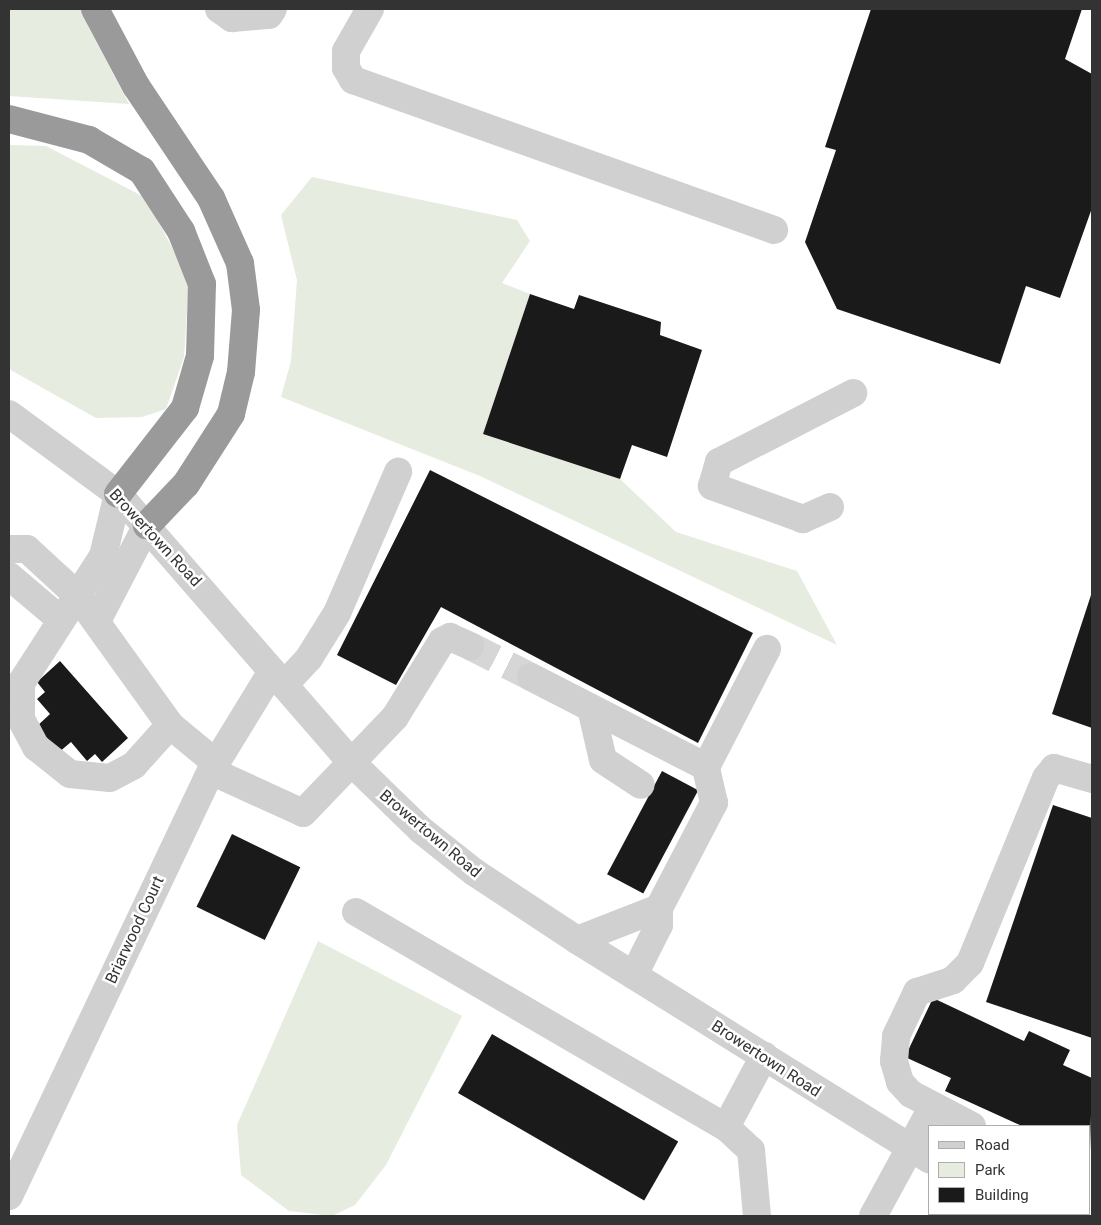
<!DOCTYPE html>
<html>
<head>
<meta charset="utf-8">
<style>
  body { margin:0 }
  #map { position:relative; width:1101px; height:1225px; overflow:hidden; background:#fff; font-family:Roboto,sans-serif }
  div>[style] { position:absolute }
  .green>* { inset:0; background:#e6ecdf }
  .building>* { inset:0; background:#1a1a1a; transform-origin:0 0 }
  .minor-tunnel>* { height:28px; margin-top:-14px; transform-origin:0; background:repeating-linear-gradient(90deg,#d6d6d6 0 28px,transparent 0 42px) }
  .minor>* { height:28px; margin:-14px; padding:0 14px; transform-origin:14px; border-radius:14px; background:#d0d0d0 }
  .highway>* { height:28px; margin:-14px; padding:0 14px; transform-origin:14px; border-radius:14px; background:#9a9a9a }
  span { translate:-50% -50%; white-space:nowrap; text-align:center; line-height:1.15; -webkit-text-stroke:5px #fff; paint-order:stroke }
  .street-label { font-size:16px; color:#333 }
  .frame { position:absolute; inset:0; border:10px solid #333; pointer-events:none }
  .legend { position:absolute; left:928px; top:1125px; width:162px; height:90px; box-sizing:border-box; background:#fff; border:1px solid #adadad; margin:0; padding:6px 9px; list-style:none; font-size:15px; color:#333 }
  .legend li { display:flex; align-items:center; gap:10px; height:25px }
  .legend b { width:25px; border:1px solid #adadad }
</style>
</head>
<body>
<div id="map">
  <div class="green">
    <div style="clip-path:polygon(9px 9px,85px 9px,88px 26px,129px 104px,9px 96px)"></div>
    <div style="clip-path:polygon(9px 145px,46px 146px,146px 198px,189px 280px,184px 357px,166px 409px,142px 417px,96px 418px,9px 369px)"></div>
    <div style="clip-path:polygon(312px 177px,517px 220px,530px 241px,502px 283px,530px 294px,483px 434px,620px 479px,676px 532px,797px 571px,837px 645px,480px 476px,281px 397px,291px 361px,297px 280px,281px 215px)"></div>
    <div style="clip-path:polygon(318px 941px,462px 1016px,386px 1165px,355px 1205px,332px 1216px,289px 1211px,241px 1175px,237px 1125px)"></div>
  </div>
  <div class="building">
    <div style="clip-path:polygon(871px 9px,1082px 9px,1065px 59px,1092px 74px,1092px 208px,1060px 298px,1026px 286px,1000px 364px,837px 309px,805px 242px,836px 150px,825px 147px)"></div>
    <div style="clip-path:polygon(530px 294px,574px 309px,579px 295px,661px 322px,660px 335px,702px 350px,667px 457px,632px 445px,620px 479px,483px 434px)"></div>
    <div style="clip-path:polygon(430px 470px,753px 633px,698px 743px,441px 607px,396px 685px,337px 655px)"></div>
    <div style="clip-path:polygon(1092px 592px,1092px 728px,1052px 714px)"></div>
    <div style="clip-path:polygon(60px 661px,128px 738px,102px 762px,95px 754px,87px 761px,71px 742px,58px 753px,35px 728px,50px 714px,37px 699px,45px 692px,37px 682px)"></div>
    <div style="left:662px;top:771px;width:41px;height:117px;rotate:28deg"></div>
    <div style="clip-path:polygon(1053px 805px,1092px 818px,1092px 1038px,986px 1002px)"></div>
    <div style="left:232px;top:834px;width:76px;height:81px;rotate:26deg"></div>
    <div style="clip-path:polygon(933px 998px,1024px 1041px,1029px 1031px,1070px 1050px,1063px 1065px,1092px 1078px,1090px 1151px,1090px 1126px,1022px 1126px,945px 1091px,951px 1078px,905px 1057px)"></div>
    <div style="left:492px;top:1034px;width:215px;height:68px;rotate:30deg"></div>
  </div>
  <div class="minor-tunnel">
    <div style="left:470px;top:646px;width:68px;rotate:26.9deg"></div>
  </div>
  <div class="minor">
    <div style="left:219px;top:9px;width:16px;rotate:35deg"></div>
    <div style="left:232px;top:18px;width:37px;rotate:-5deg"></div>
    <div style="left:269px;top:15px;width:7px;rotate:-56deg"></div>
    <div style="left:370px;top:9px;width:48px;rotate:119.7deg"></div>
    <div style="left:346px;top:51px;width:17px;rotate:90deg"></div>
    <div style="left:346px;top:68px;width:14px;rotate:60deg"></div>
    <div style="left:353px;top:80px;width:447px;rotate:19.6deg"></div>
    <div style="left:9px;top:414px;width:135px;rotate:36.3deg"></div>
    <div style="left:118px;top:494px;width:354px;rotate:49deg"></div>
    <div style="left:350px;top:761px;width:99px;rotate:44.2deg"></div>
    <div style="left:421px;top:830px;width:68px;rotate:38.4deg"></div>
    <div style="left:474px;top:872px;width:123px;rotate:33.4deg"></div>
    <div style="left:577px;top:940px;width:416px;rotate:31.9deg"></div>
    <div style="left:118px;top:494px;width:64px;rotate:103.6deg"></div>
    <div style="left:103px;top:556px;width:151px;rotate:122.8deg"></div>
    <div style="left:21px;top:683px;width:36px;rotate:90deg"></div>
    <div style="left:21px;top:719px;width:32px;rotate:62deg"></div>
    <div style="left:36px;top:747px;width:43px;rotate:38.5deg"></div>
    <div style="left:70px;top:774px;width:40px;rotate:5.7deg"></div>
    <div style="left:110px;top:778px;width:27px;rotate:-28deg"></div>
    <div style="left:134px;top:765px;width:54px;rotate:-48deg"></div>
    <div style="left:830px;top:507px;width:30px;rotate:156deg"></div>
    <div style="left:803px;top:519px;width:97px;rotate:-160.1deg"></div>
    <div style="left:712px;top:486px;width:25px;rotate:-74deg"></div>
    <div style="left:719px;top:462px;width:151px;rotate:-27.2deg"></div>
    <div style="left:9px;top:549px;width:18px"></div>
    <div style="left:27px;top:549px;width:67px;rotate:42.6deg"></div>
    <div style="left:76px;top:594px;width:161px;rotate:54.3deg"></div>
    <div style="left:170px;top:725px;width:60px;rotate:39.6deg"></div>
    <div style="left:9px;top:576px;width:68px;rotate:40.2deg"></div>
    <div style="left:97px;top:621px;width:108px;rotate:-62.5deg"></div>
    <div style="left:531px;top:677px;width:197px;rotate:27.2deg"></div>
    <div style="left:284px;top:685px;width:37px;rotate:-47deg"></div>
    <div style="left:309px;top:658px;width:53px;rotate:-58.1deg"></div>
    <div style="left:337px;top:613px;width:154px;rotate:-66.6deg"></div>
    <div style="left:591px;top:708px;width:53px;rotate:77deg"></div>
    <div style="left:603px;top:760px;width:45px;rotate:33.3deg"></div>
    <div style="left:211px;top:771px;width:101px;rotate:24.5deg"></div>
    <div style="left:303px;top:813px;width:133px;rotate:-46.2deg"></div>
    <div style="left:395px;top:717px;width:89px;rotate:-58.3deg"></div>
    <div style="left:442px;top:641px;width:9px;rotate:-27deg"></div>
    <div style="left:450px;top:637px;width:22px;rotate:24deg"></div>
    <div style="left:659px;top:908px;width:119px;rotate:-62.4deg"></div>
    <div style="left:714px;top:803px;width:37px;rotate:-103deg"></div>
    <div style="left:706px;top:767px;width:133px;rotate:-62.7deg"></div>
    <div style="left:356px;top:912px;width:428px;rotate:30.2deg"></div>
    <div style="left:726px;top:1127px;width:81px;rotate:-61.8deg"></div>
    <div style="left:577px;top:940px;width:88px;rotate:-21.3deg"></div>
    <div style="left:659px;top:908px;width:17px;rotate:90deg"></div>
    <div style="left:659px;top:925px;width:56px;rotate:116.6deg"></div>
    <div style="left:972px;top:1126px;width:69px;rotate:-152.3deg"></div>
    <div style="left:911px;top:1094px;width:16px;rotate:-133deg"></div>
    <div style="left:900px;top:1082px;width:22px;rotate:-106deg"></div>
    <div style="left:894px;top:1061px;width:25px;rotate:-85deg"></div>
    <div style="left:896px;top:1036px;width:49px;rotate:-64.5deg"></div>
    <div style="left:917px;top:992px;width:38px;rotate:-18deg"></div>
    <div style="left:953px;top:980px;width:24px;rotate:-45deg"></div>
    <div style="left:970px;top:963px;width:200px;rotate:-67.7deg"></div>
    <div style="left:1046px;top:778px;width:13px;rotate:-51deg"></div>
    <div style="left:1054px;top:768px;width:40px;rotate:16deg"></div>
    <div style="left:726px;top:1127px;width:34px;rotate:43deg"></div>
    <div style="left:751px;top:1150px;width:66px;rotate:84.8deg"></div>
    <div style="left:9px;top:1196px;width:471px;rotate:-64.6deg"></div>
    <div style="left:211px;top:771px;width:117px;rotate:-58.6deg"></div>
    <div style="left:1050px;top:1214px;width:6px;rotate:18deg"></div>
    <div style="left:873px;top:1216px;width:125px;rotate:-61.4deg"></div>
  </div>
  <div class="highway">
    <div style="left:95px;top:9px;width:87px;rotate:62deg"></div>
    <div style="left:136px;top:86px;width:135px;rotate:56.2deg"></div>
    <div style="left:211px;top:198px;width:71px;rotate:66deg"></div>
    <div style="left:240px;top:263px;width:47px;rotate:82.7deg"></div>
    <div style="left:246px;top:310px;width:62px;rotate:94.6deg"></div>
    <div style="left:241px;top:372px;width:43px;rotate:103.4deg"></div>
    <div style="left:231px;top:414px;width:83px;rotate:122.7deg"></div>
    <div style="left:186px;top:484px;width:57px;rotate:133.6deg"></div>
    <div style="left:9px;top:119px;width:83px;rotate:14.7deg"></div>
    <div style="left:89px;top:140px;width:61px;rotate:30.3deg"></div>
    <div style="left:142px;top:171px;width:72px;rotate:57deg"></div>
    <div style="left:181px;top:231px;width:57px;rotate:68.4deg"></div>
    <div style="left:202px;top:284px;width:72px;rotate:91.6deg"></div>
    <div style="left:200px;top:356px;width:54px;rotate:106.1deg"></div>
    <div style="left:185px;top:408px;width:109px;rotate:127.9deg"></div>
  </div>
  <div class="street-label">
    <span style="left:155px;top:538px;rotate:47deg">Browertown Road</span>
    <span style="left:430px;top:834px;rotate:40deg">Browertown Road</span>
    <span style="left:135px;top:930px;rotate:-65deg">Briarwood Court</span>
    <span style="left:766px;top:1059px;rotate:33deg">Browertown Road</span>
  </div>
  <div class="frame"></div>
  <ul class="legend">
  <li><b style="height:6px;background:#d0d0d0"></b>Road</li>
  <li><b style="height:14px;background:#e6ecdf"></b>Park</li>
  <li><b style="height:14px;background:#1a1a1a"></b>Building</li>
  </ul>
</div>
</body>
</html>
